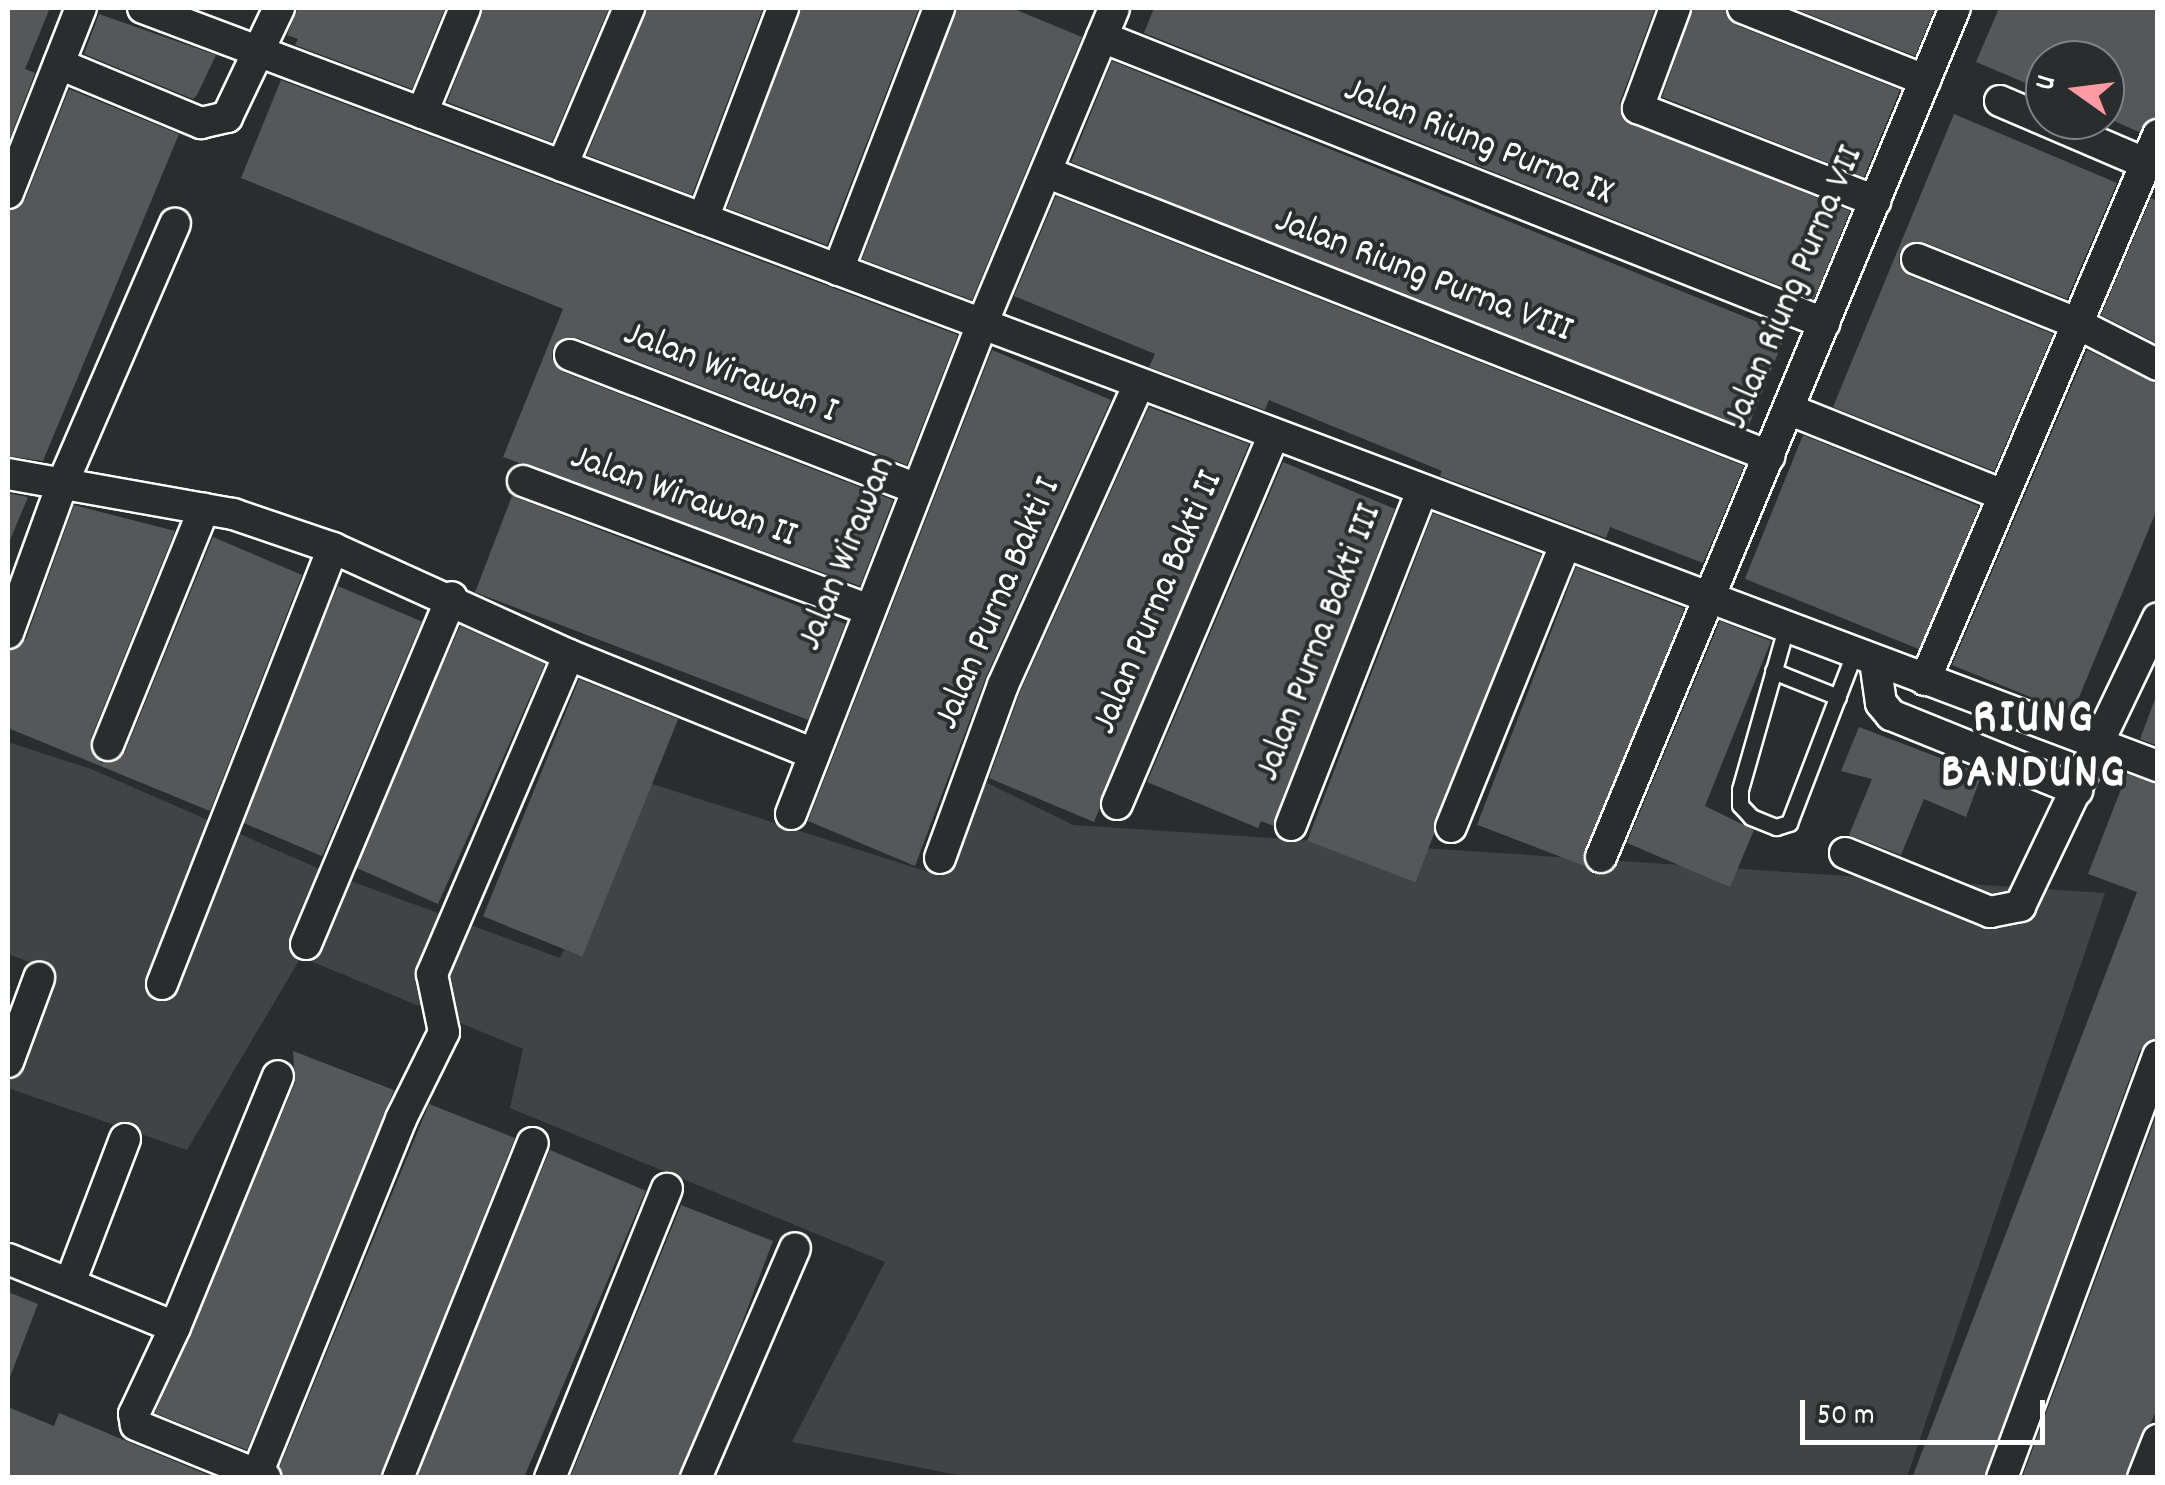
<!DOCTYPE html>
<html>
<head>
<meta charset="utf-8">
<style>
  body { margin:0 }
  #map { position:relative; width:2165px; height:1485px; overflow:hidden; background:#2a2d2e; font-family:Dekko,sans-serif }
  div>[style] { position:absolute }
  .green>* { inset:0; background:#414445 }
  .building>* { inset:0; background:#555758; transform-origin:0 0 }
  .roads { filter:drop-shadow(2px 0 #fff) drop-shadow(-2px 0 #fff) drop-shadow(0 2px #fff) drop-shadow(0 -2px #fff) }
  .service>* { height:15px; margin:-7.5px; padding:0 7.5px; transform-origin:7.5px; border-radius:7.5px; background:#2a2d2e }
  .minor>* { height:30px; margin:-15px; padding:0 15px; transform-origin:15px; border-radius:15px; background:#2a2d2e }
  span { translate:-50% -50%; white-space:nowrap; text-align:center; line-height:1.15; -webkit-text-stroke:8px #2a2d2e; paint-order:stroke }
  .street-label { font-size:38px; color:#fff }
  .district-label { font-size:48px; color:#fff; font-weight:700; letter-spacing:2.5px }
  .frame { position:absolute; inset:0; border:10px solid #fff; pointer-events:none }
  .north { position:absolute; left:2025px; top:40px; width:100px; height:100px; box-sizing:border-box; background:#2a2d2e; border:2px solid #7f8182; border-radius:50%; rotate:284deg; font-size:28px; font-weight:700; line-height:40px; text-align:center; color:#fff }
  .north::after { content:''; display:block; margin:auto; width:35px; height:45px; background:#ff9aa2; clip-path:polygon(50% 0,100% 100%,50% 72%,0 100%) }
  .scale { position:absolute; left:1800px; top:1400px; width:245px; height:45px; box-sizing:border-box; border:5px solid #fff; border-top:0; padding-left:12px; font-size:30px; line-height:35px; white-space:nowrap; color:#fff; -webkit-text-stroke:8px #2a2d2e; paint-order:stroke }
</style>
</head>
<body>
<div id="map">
  <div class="green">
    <div style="clip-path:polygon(8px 742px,91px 769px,329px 873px,560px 958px,643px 781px,941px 876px,977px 778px,1073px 825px,2105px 893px,1907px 1477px,967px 1477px,792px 1442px,885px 1262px,510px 1108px,523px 1049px,301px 957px,187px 1150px,8px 1088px,51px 970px,8px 954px)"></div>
  </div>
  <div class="building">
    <div style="clip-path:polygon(8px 8px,50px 8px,25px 69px,35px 73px,8px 143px)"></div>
    <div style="clip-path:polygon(298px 8px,445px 8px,412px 89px,295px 45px,298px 39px,287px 35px)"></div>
    <div style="clip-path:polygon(483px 8px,609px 8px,552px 142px,447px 102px)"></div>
    <div style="clip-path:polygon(647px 8px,763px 8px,692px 195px,587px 155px)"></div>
    <div style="clip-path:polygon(801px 8px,919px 8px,827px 245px,727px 208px)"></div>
    <div style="clip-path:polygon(957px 8px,1012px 8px,1082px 37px,972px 300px,862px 259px)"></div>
    <div style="clip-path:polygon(1154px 8px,1655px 8px,1620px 102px,1624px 120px,1850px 211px,1814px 299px,1144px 33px)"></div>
    <div style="clip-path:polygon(1693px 8px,1725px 8px,1736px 25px,1900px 90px,1864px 177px,1662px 97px)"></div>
    <div style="clip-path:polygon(1793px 8px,1935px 8px,1915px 56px)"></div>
    <div style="clip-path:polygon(1999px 8px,2158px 8px,2158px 116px,2139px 132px,2105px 117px,2105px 60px,2045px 60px,2045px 91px,1976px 62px)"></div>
    <div style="clip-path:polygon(99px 14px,216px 55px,197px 95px,193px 99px,84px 54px)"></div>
    <div style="left:1112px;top:61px;width:727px;height:109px;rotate:22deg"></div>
    <div style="clip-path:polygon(281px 80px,958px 335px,907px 465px,577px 338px,553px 347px,552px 359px,563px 372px,893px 500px,860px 586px,503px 457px,563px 309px,241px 178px)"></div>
    <div style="clip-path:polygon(69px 89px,179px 134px,43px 461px,8px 456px,8px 211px,25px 200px)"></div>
    <div style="clip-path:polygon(1954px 114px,2117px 183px,2067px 299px,1924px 242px,1900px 251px,1899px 263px,1910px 276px,2053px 334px,1994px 471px,1833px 407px)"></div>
    <div style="clip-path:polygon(1056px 196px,1744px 466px,1703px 563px,1610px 527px,1606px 538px,1440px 476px,1442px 471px,1269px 400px,1265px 410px,1149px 367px,1155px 354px,1014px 296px)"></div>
    <div style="clip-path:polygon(2151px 198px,2158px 201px,2158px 344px,2101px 315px)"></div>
    <div style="clip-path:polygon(992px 350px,1111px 400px,986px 677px,915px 866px,808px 821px)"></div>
    <div style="clip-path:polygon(2087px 350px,2158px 384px,2158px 507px,2072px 714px,1952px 665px)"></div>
    <div style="clip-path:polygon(1149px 407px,1249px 444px,1094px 822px,989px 778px,1020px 692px)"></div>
    <div style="left:1803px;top:435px;width:190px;height:155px;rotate:22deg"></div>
    <div style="clip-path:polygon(1283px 462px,1395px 509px,1273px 826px,1261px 821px,1258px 828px,1147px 782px)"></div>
    <div style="clip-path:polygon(8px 493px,28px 497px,8px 545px)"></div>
    <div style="left:512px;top:496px;width:357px;height:103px;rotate:21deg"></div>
    <div style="clip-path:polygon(74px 505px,175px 531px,91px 738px,93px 756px,102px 763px,125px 752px,213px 537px,302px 575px,210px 811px,8px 728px,8px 651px,26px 639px)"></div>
    <div style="left:1433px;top:513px;width:116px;height:351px;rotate:21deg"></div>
    <div style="left:1576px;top:567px;width:116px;height:276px;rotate:21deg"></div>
    <div style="left:338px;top:586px;width:91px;height:255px;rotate:23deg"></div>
    <div style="clip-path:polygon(1720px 621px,1771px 641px,1705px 806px,1754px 830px,1730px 887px,1627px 843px)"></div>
    <div style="left:460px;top:626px;width:93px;height:263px;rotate:24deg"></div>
    <div style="left:579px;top:679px;width:107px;height:256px;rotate:22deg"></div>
    <div style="clip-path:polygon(2155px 699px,2158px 699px,2158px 746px,2140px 739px)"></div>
    <div style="clip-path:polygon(1859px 727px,1982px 774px,1966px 817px,1924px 799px,1901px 855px,1849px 835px,1872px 779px,1841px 771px)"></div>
    <div style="clip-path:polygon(2127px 774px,2158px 784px,2158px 1038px,2140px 1050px,1984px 1478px,1912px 1478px,2137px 892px,2088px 874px)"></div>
    <div style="clip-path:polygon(293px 1051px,394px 1090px,247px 1450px,155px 1413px,295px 1083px)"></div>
    <div style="clip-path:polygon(429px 1104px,515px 1138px,380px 1478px,284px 1478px,280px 1466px)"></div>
    <div style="clip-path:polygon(2158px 1111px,2158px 1407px,2125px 1478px,2022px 1478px)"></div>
    <div style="left:550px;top:1150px;width:104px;height:354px;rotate:23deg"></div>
    <div style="clip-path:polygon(681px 1205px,773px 1241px,739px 1331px,678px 1478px,570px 1478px)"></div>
    <div style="clip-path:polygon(8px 1292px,38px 1304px,10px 1377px,8px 1377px)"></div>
    <div style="clip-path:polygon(8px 1407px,54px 1426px,59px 1413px,215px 1478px,8px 1478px)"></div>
  </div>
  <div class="roads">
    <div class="service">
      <div style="left:1786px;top:628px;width:168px;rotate:105.9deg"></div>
      <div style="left:1740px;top:790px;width:15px;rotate:90deg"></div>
      <div style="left:1740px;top:805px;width:16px;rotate:47deg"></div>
      <div style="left:1751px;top:817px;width:27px;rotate:22deg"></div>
      <div style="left:1776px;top:827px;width:14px;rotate:-17deg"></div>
      <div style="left:1789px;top:823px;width:181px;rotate:-69deg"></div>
      <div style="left:1773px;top:671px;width:70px;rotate:21.8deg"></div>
    </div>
    <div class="minor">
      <div style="left:143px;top:8px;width:2153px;rotate:20.62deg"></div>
      <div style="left:1675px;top:8px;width:107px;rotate:110.3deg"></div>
      <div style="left:1638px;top:108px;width:255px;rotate:21.4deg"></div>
      <div style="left:1743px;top:8px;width:196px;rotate:21.6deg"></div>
      <div style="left:1102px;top:37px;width:777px;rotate:21.61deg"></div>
      <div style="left:59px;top:64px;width:154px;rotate:22.6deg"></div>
      <div style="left:201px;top:123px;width:27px;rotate:-13deg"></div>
      <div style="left:227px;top:117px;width:121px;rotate:-64.5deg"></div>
      <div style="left:2000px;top:101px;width:158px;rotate:23.2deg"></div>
      <div style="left:422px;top:113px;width:113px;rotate:-67.7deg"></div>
      <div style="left:562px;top:166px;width:172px;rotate:-67deg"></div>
      <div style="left:1048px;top:173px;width:775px;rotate:21.43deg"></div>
      <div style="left:8px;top:193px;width:199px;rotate:-68.5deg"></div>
      <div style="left:703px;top:219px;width:226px;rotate:-69.2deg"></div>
      <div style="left:1917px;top:259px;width:169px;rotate:21.9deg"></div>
      <div style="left:2074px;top:322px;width:94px;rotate:27.1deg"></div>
      <div style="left:838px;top:270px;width:281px;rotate:-68.9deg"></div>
      <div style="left:570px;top:355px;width:372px;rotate:21.1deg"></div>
      <div style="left:1788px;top:409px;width:229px;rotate:21.8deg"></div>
      <div style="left:8px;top:474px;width:229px;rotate:10.1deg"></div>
      <div style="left:233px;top:514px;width:106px;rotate:18.8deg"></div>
      <div style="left:333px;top:548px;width:259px;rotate:24.4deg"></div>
      <div style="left:569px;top:655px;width:261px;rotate:22deg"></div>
      <div style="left:523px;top:481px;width:370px;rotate:20.4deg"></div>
      <div style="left:8px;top:633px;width:155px;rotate:-70deg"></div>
      <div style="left:61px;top:487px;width:287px;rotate:-66.6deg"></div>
      <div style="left:1875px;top:661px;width:42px;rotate:81.9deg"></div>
      <div style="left:1881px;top:703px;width:16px;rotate:50deg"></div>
      <div style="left:1891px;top:715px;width:201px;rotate:22deg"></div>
      <div style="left:1925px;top:680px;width:593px;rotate:-66.85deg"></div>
      <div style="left:108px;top:745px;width:255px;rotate:-67.9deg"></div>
      <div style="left:1117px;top:804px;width:402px;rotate:-67deg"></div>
      <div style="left:791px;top:814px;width:526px;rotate:-68.7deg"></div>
      <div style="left:982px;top:324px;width:342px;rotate:-67.3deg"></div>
      <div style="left:1291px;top:825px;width:359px;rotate:-68.6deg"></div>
      <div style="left:1451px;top:827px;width:304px;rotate:-68deg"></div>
      <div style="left:1845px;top:853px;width:157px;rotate:22.1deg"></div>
      <div style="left:1990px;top:912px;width:31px;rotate:-11deg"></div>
      <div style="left:2020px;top:906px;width:319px;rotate:-64.4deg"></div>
      <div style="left:1601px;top:857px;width:920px;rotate:-67.37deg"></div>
      <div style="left:940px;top:858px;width:184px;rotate:-70deg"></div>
      <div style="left:1003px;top:685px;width:330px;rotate:-65.7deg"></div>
      <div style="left:306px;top:944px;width:376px;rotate:-67.2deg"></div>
      <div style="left:162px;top:984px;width:468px;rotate:-68.6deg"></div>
      <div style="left:8px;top:1062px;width:90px;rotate:-69.7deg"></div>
      <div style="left:8px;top:1259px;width:180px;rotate:22.2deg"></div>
      <div style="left:175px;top:1327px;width:96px;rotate:115.2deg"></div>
      <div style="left:134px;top:1414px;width:11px;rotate:80deg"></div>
      <div style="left:136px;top:1425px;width:140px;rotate:22.2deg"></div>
      <div style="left:70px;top:1283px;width:154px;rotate:-69.1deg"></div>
      <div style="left:175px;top:1327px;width:271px;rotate:-67.7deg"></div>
      <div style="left:257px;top:1474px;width:383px;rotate:-67.9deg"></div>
      <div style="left:401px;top:1119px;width:97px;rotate:-63.7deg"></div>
      <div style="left:444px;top:1032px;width:59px;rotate:-101.7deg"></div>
      <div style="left:432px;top:974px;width:347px;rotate:-66.8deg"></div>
      <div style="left:398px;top:1478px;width:361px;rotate:-68.1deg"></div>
      <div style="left:550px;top:1478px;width:312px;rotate:-68deg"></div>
      <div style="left:696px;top:1478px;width:250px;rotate:-66.7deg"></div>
      <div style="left:2002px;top:1478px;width:450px;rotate:-69.7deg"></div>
      <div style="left:2143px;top:1478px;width:41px;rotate:-68.5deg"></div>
    </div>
  </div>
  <div class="street-label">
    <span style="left:1478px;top:143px;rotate:22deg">Jalan Riung Purna IX</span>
    <span style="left:1423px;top:277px;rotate:21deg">Jalan Riung Purna VIII</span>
    <span style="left:1795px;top:288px;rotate:-67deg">Jalan Riung Purna VII</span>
    <span style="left:730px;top:374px;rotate:21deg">Jalan Wirawan I</span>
    <span style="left:683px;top:498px;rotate:20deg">Jalan Wirawan II</span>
    <span style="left:848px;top:554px;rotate:-68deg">Jalan Wirawan</span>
    <span style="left:1159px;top:603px;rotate:-67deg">Jalan Purna Bakti II</span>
    <span style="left:999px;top:604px;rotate:-67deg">Jalan Purna Bakti I</span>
    <span style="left:1320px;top:643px;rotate:-69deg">Jalan Purna Bakti III</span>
  </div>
  <div class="district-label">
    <span style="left:2034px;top:748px">RIUNG<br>BANDUNG</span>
  </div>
  <div class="frame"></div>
  <div class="north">U</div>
  <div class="scale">50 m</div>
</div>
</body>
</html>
